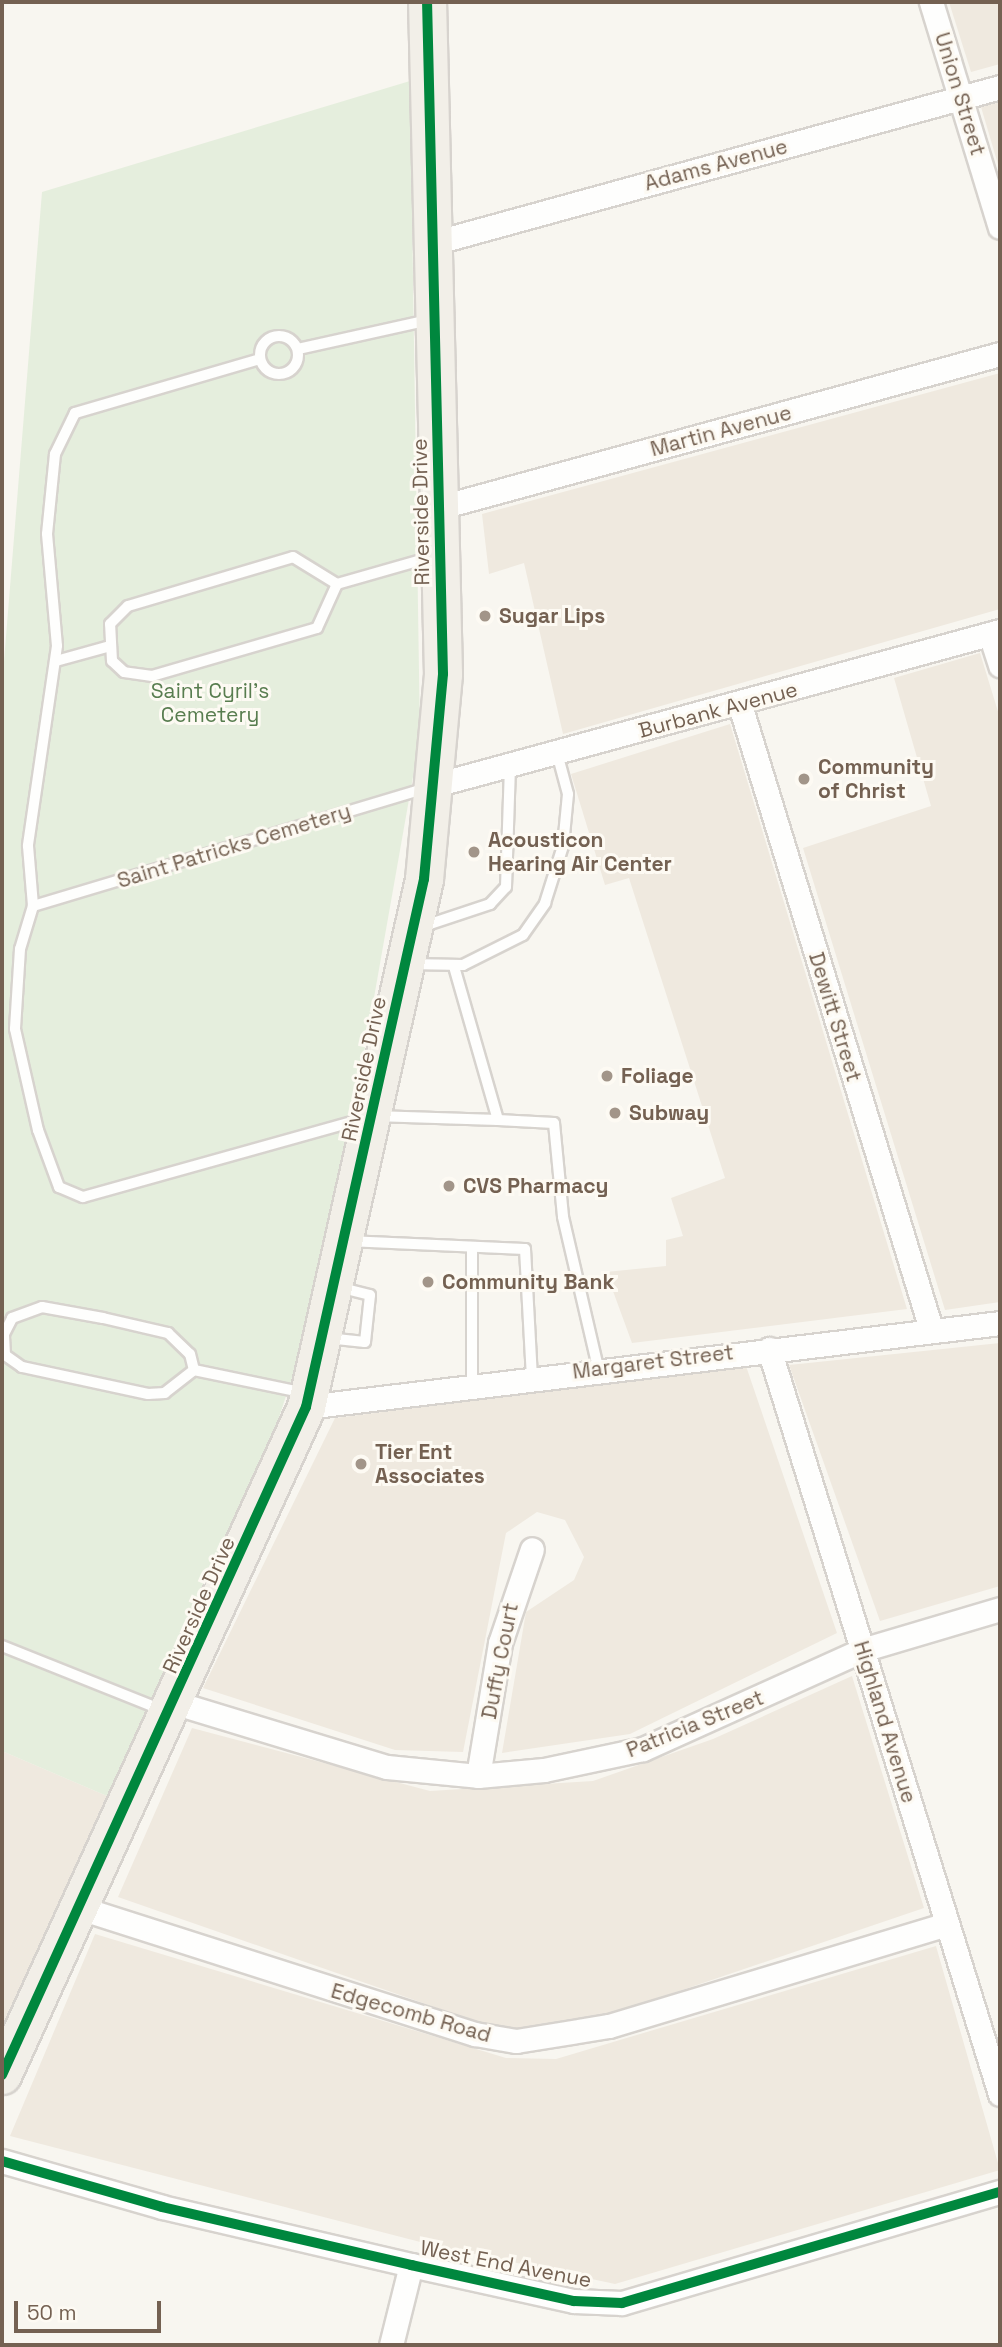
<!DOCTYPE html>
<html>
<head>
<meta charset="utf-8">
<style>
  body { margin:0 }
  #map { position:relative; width:1002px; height:2347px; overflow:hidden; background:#f8f6f0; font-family:"Space Grotesk",sans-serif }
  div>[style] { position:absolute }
  .residential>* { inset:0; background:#efe9df }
  .green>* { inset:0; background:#e5eedd }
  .roads { filter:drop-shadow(2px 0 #d7d3ce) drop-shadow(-2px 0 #d7d3ce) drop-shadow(0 2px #d7d3ce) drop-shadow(0 -2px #d7d3ce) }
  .lane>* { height:10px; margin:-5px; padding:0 5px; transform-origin:5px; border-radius:5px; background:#fefefd }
  .lane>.ring { margin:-5px; padding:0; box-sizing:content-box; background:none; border:10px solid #fefefd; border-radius:50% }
  .street>* { height:23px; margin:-11.5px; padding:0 11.5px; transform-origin:11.5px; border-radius:11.5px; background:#fefefd }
  .primary>* { height:37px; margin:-18.5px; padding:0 18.5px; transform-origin:18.5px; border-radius:18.5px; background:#f2efe8 }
  .cycleway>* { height:10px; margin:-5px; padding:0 5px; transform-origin:5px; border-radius:5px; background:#00873e }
  .dots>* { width:19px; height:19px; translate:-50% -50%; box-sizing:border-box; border:4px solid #fdfaf3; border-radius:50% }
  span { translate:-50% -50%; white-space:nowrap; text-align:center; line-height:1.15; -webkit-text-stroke:6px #fdfaf3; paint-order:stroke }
  .street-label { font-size:21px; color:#746152 }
  .poi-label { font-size:21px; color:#746152; font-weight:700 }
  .left { translate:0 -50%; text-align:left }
  .park-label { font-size:21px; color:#587d4f }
  .frame { position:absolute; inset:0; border:4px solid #746152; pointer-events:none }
  .scale { position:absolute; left:14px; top:2301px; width:147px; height:32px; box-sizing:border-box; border:4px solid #746152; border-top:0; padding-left:9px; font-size:21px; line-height:24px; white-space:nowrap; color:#746152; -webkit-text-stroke:5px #fdfaf3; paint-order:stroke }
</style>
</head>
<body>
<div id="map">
  <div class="residential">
    <div style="clip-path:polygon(949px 2px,1000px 2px,1000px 64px,971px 72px)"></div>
    <div style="clip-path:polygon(1000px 102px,1000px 171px,981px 107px)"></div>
    <div style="clip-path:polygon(1000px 373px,1000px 609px,563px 734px,524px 563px,489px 574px,482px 514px)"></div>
    <div style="clip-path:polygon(980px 653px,1000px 718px,1000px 1302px,945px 1310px,803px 848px,931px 806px,894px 678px)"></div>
    <div style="clip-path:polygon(730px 724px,907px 1309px,632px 1343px,606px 1272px,666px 1266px,666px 1240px,683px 1236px,671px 1198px,725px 1178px,629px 878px,605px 885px,571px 774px)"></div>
    <div style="clip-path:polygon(1000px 1343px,1000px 1586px,880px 1621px,789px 1365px)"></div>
    <div style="clip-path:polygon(746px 1366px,837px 1633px,630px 1734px,502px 1753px,526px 1612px,574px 1580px,584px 1557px,565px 1520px,537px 1512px,506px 1533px,463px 1752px,395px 1750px,203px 1688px,335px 1418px)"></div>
    <div style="clip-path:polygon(852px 1676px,924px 1908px,532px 2041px,118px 1897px,192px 1728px,430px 1791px,593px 1781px,713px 1739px)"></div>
    <div style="clip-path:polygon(2px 1751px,107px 1796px,2px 2031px)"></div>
    <div style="clip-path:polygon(95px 1934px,506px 2058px,556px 2059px,936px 1946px,1000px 2170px,615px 2284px,428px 2244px,10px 2136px)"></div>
  </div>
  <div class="green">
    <div style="clip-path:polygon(410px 81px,420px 737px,369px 1026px,318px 1298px,270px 1445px,107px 1796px,2px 1751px,2px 686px,42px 192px)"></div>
  </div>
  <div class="roads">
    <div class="lane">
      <div class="ring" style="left:260px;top:336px;width:28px;height:28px"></div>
      <div style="left:298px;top:349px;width:134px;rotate:-12.5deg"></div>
      <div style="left:260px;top:359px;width:193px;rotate:163.7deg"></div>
      <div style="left:75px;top:413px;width:46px;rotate:116deg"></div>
      <div style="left:55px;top:454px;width:80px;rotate:95.7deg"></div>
      <div style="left:47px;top:534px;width:112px;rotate:84.9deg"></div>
      <div style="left:57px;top:646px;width:202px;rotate:98.3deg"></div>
      <div style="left:28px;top:846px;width:60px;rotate:85.2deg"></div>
      <div style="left:33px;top:906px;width:45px;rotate:106.8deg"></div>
      <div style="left:20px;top:949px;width:80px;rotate:93.6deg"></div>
      <div style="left:15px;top:1029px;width:104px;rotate:77.2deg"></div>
      <div style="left:38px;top:1130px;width:61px;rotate:69.8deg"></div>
      <div style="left:59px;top:1187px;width:26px;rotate:23deg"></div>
      <div style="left:83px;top:1197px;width:302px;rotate:-15.6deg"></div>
      <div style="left:374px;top:1116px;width:124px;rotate:1.8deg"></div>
      <div style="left:498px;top:1120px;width:159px;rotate:-106deg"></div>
      <div style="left:293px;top:557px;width:52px;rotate:31.5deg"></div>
      <div style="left:337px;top:584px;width:48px;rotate:114.4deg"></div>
      <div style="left:317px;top:628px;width:172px;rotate:163.8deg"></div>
      <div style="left:152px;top:676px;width:28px;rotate:-172deg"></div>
      <div style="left:124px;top:672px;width:16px;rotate:-137deg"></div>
      <div style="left:112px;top:661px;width:37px;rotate:-93deg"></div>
      <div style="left:110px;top:624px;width:25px;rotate:-45deg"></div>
      <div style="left:128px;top:606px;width:172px;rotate:-16.5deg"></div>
      <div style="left:337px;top:584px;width:102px;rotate:-15.9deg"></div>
      <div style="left:56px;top:661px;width:53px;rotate:-15.4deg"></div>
      <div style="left:33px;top:906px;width:410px;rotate:-16.7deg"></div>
      <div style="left:421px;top:927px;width:73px;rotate:-18.4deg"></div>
      <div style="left:490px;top:904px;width:23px;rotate:-47deg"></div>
      <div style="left:506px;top:887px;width:121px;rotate:-88.1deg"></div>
      <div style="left:409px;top:964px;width:54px;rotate:1.1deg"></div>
      <div style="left:463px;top:965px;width:67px;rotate:-26.6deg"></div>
      <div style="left:523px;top:935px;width:39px;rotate:-55deg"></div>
      <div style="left:545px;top:903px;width:60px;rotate:-72.5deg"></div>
      <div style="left:563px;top:846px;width:52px;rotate:-84.5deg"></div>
      <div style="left:568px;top:794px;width:42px;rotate:-105deg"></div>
      <div style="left:498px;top:1120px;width:56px;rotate:3.1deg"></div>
      <div style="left:554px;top:1123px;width:94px;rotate:84.5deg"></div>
      <div style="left:563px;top:1217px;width:155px;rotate:76.9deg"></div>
      <div style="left:347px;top:1241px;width:178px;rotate:2.6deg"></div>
      <div style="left:525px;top:1249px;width:128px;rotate:86.9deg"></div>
      <div style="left:472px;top:1247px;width:138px;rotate:90deg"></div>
      <div style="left:327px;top:1338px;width:38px;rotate:6deg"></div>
      <div style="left:365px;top:1342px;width:47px;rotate:-83.9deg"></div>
      <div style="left:370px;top:1295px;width:33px;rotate:-166deg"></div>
      <div style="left:194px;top:1370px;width:37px;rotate:142deg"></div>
      <div style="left:165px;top:1393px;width:17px;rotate:177deg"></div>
      <div style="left:148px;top:1394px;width:129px;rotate:-167.9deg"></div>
      <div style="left:22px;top:1367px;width:21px;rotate:-145deg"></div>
      <div style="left:5px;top:1355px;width:21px;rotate:-93deg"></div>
      <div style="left:4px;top:1334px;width:18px;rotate:-63deg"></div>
      <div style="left:12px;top:1318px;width:32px;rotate:-20deg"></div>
      <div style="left:42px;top:1307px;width:62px;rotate:10.2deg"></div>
      <div style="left:103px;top:1318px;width:67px;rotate:13deg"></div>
      <div style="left:168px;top:1333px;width:30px;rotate:44deg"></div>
      <div style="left:190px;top:1354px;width:16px;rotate:76deg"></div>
      <div style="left:194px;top:1370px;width:113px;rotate:11.7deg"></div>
      <div style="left:2px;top:1646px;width:172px;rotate:21.8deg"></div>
    </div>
    <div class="street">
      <div style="left:931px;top:2px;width:235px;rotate:73deg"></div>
      <div style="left:433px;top:243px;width:588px;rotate:-15.38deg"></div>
      <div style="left:441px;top:507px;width:580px;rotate:-15.31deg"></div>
      <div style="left:990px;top:634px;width:33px;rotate:72deg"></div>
      <div style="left:740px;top:705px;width:653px;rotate:72.98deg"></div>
      <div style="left:435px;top:785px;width:586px;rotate:-15.25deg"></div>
      <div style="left:769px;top:1349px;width:780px;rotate:72.77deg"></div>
      <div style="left:306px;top:1407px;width:699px;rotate:-6.9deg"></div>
      <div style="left:176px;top:1703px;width:220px;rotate:16.9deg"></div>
      <div style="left:387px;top:1767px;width:91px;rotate:5.6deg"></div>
      <div style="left:478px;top:1776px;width:66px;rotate:-5.2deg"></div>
      <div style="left:544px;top:1770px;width:101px;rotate:-12deg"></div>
      <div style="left:643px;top:1749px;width:240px;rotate:-24.3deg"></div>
      <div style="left:862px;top:1650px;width:144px;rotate:-16.5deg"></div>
      <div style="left:478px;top:1776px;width:135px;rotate:-80.6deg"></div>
      <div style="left:500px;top:1643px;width:99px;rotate:-71.2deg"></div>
      <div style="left:80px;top:1908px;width:415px;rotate:17.7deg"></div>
      <div style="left:475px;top:2034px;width:42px;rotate:9.7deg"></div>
      <div style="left:516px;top:2041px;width:94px;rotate:-9.2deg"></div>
      <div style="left:609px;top:2026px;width:353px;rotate:-16.8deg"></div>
      <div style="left:2px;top:2161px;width:166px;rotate:16deg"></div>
      <div style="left:162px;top:2207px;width:256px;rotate:13.1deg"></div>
      <div style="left:411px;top:2265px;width:167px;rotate:12.5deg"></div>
      <div style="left:574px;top:2301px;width:48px;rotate:2.4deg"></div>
      <div style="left:622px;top:2303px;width:394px;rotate:-16.4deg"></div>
      <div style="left:391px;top:2345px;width:82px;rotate:-76deg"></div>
    </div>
    <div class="primary">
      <div style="left:2px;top:2075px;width:734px;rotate:-65.53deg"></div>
      <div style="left:306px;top:1407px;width:541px;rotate:-77.4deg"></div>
      <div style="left:424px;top:879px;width:206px;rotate:-84.7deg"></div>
      <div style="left:443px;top:674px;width:672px;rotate:-91.36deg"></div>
    </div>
  </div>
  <div class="cycleway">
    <div style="left:2px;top:2075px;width:734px;rotate:-65.53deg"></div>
    <div style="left:306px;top:1407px;width:541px;rotate:-77.4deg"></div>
    <div style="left:424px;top:879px;width:206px;rotate:-84.7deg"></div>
    <div style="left:443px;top:674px;width:672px;rotate:-91.36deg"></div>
    <div style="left:2px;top:2161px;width:166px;rotate:16deg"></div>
    <div style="left:162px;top:2207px;width:256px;rotate:13.1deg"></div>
    <div style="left:411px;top:2265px;width:167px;rotate:12.5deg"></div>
    <div style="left:574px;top:2301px;width:48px;rotate:2.4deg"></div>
    <div style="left:622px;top:2303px;width:394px;rotate:-16.4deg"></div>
  </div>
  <div class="dots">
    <div style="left:485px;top:616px;background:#a29589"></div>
    <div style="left:804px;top:779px;background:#a29589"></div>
    <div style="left:474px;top:852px;background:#a29589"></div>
    <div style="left:607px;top:1076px;background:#a29589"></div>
    <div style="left:615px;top:1113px;background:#a29589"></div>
    <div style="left:449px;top:1186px;background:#a29589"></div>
    <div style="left:428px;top:1282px;background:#a29589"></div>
    <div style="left:361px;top:1464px;background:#a29589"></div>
  </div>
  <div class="street-label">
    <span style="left:960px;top:94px;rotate:73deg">Union Street</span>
    <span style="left:716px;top:165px;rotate:-15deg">Adams Avenue</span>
    <span style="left:721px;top:431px;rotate:-15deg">Martin Avenue</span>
    <span style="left:421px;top:512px;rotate:-91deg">Riverside Drive</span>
    <span style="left:718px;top:710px;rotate:-15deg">Burbank Avenue</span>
    <span style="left:234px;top:846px;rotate:-17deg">Saint Patricks Cemetery</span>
    <span style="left:835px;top:1017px;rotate:73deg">Dewitt Street</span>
    <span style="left:364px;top:1069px;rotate:-78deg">Riverside Drive</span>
    <span style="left:653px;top:1362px;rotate:-7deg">Margaret Street</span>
    <span style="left:199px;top:1605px;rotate:-66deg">Riverside Drive</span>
    <span style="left:500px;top:1661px;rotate:-79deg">Duffy Court</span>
    <span style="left:885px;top:1722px;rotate:73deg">Highland Avenue</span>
    <span style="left:695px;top:1724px;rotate:-22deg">Patricia Street</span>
    <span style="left:411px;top:2013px;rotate:16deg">Edgecomb Road</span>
    <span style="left:506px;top:2264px;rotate:11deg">West End Avenue</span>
  </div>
  <div class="poi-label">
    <span class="left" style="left:499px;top:616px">Sugar Lips</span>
    <span class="left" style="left:818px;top:779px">Community<br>of Christ</span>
    <span class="left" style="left:488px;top:852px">Acousticon<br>Hearing Air Center</span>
    <span class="left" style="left:621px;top:1076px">Foliage</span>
    <span class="left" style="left:629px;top:1113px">Subway</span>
    <span class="left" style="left:463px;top:1186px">CVS Pharmacy</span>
    <span class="left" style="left:442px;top:1282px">Community Bank</span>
    <span class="left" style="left:375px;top:1464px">Tier Ent<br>Associates</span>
  </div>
  <div class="park-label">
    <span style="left:210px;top:703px">Saint Cyril's<br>Cemetery</span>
  </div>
  <div class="frame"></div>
  <div class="scale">50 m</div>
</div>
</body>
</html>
